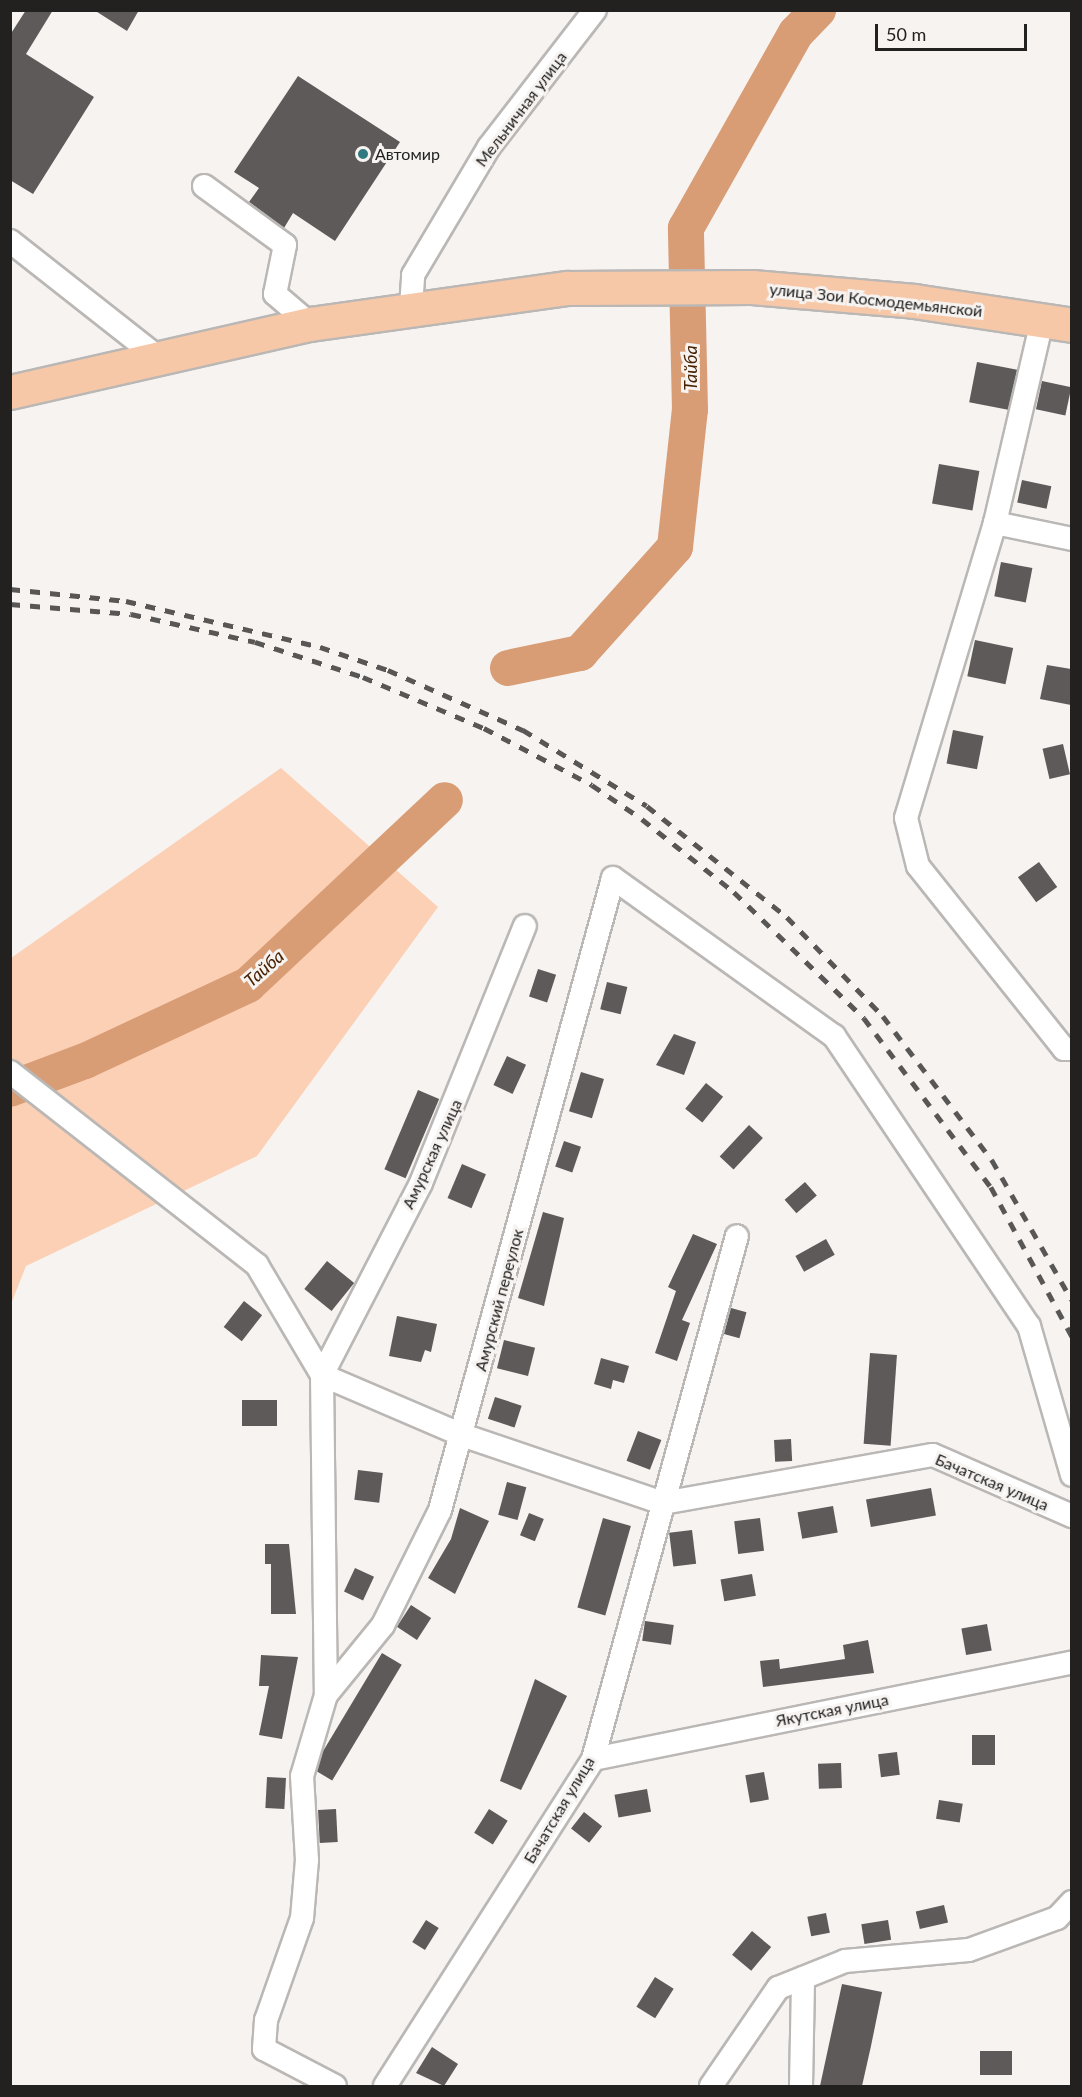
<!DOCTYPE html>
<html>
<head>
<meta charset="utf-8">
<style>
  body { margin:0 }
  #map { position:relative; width:1082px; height:2097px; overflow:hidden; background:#f6f3f1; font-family:Lato,sans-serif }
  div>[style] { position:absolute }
  .green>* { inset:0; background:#fcd0b5 }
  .river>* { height:36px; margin:-18px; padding:0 18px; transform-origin:18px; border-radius:18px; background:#d99d76 }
  .building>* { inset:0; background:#5d5a59; transform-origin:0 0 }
  .roads { filter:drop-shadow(2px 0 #bab7b5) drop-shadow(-2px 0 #bab7b5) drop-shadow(0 2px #bab7b5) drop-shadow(0 -2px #bab7b5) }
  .minor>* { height:22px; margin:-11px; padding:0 11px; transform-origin:11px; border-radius:11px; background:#fff }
  .primary>* { height:33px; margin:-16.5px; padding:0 16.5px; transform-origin:16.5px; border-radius:16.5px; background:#f7c8a8 }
  .rail>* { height:4.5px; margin-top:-2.25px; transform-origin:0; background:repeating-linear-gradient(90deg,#595756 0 10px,transparent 0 20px) }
  .dots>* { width:16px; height:16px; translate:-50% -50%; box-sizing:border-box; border:3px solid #f6f3f1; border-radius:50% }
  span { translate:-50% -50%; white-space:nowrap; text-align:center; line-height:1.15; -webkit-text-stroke:6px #f6f3f1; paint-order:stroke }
  .street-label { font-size:16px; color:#222120 }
  .poi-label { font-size:16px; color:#222120 }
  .left { translate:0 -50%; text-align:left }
  .water-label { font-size:18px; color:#472102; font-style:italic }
  .frame { position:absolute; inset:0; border:12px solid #222120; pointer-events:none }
  .scale { position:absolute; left:875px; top:24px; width:152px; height:27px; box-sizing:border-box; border:3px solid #222120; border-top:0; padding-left:8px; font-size:18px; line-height:21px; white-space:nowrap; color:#222120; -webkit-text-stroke:4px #f6f3f1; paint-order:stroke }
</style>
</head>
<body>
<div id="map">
  <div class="green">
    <div style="clip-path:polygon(281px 768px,438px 907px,257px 1156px,26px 1266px,11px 1304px,11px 958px)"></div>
  </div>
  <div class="river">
    <div style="left:508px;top:668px;width:74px;rotate:-11.8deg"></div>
    <div style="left:580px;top:653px;width:142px;rotate:-48.1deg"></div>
    <div style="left:675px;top:547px;width:138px;rotate:-83.8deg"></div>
    <div style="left:690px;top:410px;width:182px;rotate:-91.3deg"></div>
    <div style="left:686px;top:228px;width:224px;rotate:-60.6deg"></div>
    <div style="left:796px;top:33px;width:32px;rotate:-46deg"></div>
    <div style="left:10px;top:1089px;width:80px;rotate:-20.5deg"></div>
    <div style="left:85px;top:1061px;width:180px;rotate:-25deg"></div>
    <div style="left:248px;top:985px;width:270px;rotate:-43.2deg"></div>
  </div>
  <div class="building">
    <div style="clip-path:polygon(26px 10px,53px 10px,26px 54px,94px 97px,33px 194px,10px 180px,10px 35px)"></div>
    <div style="clip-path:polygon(94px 10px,139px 10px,127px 31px)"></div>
    <div style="clip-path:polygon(298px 76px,400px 142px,335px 241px,293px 213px,284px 228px,249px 202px,259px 188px,234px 172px)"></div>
    <div style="left:977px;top:362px;width:41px;height:41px;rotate:11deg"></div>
    <div style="left:1042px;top:381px;width:30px;height:29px;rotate:12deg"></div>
    <div style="left:939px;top:464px;width:41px;height:40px;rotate:10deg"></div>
    <div style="left:1022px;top:480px;width:30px;height:23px;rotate:12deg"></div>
    <div style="left:1001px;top:562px;width:32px;height:35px;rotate:11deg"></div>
    <div style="left:975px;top:640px;width:39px;height:37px;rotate:12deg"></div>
    <div style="clip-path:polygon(1047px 665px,1071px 669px,1071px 705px,1040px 699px)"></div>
    <div style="left:953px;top:730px;width:31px;height:34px;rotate:11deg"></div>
    <div style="left:1063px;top:744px;width:31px;height:21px;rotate:77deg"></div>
    <div style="left:1039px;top:862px;width:31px;height:26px;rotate:54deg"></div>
    <div style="left:538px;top:969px;width:19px;height:29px;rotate:18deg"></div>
    <div style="left:607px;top:982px;width:21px;height:28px;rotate:14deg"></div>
    <div style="clip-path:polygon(674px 1034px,696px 1042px,684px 1075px,656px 1065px)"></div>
    <div style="left:507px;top:1056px;width:21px;height:32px;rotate:25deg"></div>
    <div style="left:581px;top:1072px;width:24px;height:41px;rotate:17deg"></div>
    <div style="left:706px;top:1083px;width:22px;height:33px;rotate:39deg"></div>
    <div style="left:418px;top:1090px;width:23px;height:86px;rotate:23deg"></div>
    <div style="left:749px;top:1125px;width:19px;height:43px;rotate:43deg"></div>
    <div style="left:564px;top:1141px;width:18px;height:27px;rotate:19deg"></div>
    <div style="left:462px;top:1164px;width:26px;height:37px;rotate:23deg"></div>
    <div style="left:805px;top:1182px;width:18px;height:27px;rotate:49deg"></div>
    <div style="clip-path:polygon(543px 1212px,564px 1218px,544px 1306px,518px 1298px)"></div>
    <div style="clip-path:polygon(693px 1234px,717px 1244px,682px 1320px,690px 1323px,677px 1361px,655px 1353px,676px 1291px,668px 1287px)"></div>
    <div style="left:826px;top:1239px;width:18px;height:35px;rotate:61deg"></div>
    <div style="left:327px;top:1261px;width:35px;height:36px;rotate:39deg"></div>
    <div style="left:244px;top:1301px;width:23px;height:33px;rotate:38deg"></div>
    <div style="left:731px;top:1308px;width:16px;height:27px;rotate:15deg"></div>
    <div style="clip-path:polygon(397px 1316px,437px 1324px,431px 1352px,425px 1350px,421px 1362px,389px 1356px)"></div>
    <div style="left:504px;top:1340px;width:32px;height:29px;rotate:14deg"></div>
    <div style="left:870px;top:1353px;width:27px;height:91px;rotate:4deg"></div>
    <div style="clip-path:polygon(601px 1358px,629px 1366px,624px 1383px,613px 1380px,611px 1389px,594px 1384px)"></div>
    <div style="left:495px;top:1397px;width:28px;height:23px;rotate:18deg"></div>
    <div style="left:277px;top:1400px;width:26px;height:35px;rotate:90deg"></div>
    <div style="left:638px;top:1431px;width:25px;height:32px;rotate:21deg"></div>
    <div style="left:791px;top:1439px;width:22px;height:17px;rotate:87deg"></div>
    <div style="left:358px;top:1470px;width:25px;height:30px;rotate:7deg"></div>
    <div style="left:507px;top:1482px;width:20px;height:34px;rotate:15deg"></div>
    <div style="left:931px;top:1488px;width:28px;height:66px;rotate:80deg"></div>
    <div style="left:833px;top:1506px;width:27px;height:36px;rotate:80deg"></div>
    <div style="clip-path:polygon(460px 1508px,489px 1521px,455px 1594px,428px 1578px,451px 1539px)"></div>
    <div style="left:529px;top:1513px;width:16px;height:24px;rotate:22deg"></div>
    <div style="left:603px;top:1518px;width:29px;height:93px;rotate:16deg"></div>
    <div style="left:760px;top:1518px;width:33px;height:26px;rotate:83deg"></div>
    <div style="left:692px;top:1530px;width:34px;height:23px;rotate:83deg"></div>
    <div style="clip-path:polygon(265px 1544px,289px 1544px,296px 1614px,271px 1614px,271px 1564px,265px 1564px)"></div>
    <div style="left:355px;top:1568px;width:21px;height:26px;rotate:25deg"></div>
    <div style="left:752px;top:1574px;width:22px;height:32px;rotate:80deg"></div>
    <div style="left:411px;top:1605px;width:24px;height:26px;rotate:33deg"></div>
    <div style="left:645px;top:1621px;width:29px;height:20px;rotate:8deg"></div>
    <div style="left:987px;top:1624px;width:27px;height:26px;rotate:80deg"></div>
    <div style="clip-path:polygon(868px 1640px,874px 1673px,763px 1687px,760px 1661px,779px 1659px,780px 1669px,845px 1659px,843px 1645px)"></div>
    <div style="left:382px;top:1653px;width:23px;height:135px;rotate:31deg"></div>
    <div style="clip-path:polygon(261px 1655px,298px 1657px,282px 1739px,259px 1735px,269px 1686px,259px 1686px)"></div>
    <div style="clip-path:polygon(535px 1679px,567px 1696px,521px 1790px,500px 1781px)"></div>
    <div style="left:995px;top:1735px;width:30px;height:23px;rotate:90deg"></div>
    <div style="left:897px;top:1752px;width:23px;height:19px;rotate:83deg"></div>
    <div style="left:841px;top:1763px;width:25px;height:23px;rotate:88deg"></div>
    <div style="left:764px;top:1772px;width:28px;height:19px;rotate:80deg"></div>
    <div style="left:267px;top:1777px;width:19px;height:31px;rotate:3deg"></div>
    <div style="left:647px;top:1789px;width:23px;height:33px;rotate:80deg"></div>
    <div style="left:939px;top:1800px;width:24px;height:19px;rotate:9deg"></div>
    <div style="left:336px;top:1809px;width:33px;height:18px;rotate:87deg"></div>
    <div style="left:489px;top:1809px;width:22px;height:28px;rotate:32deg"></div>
    <div style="left:584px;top:1812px;width:23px;height:21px;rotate:38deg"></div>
    <div style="left:944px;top:1905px;width:18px;height:29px;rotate:77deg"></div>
    <div style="left:826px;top:1913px;width:20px;height:19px;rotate:79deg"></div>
    <div style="left:426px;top:1920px;width:15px;height:26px;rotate:32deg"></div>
    <div style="left:888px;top:1920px;width:20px;height:27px;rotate:81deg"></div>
    <div style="left:752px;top:1931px;width:25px;height:31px;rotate:40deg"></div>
    <div style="left:655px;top:1977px;width:22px;height:35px;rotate:32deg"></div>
    <div style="clip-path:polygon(842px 1984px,882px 1992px,871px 2046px,862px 2086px,820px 2086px)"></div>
    <div style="clip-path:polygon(432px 2047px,458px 2064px,444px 2086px,416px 2073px)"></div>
    <div style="left:1012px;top:2051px;width:24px;height:32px;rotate:90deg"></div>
  </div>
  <div class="roads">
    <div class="minor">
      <div style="left:204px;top:186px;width:100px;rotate:36.1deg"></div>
      <div style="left:285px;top:245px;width:50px;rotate:101.5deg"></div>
      <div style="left:275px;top:294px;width:46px;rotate:40.6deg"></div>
      <div style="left:10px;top:241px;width:192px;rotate:38.2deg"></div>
      <div style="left:411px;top:307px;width:32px;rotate:-86deg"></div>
      <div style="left:413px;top:275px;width:149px;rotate:-59.3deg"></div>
      <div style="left:489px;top:147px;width:173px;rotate:-52.3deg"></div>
      <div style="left:1042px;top:321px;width:207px;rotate:103.1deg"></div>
      <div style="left:995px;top:523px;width:308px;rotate:106.8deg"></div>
      <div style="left:906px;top:818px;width:49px;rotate:76deg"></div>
      <div style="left:918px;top:866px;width:234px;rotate:51.4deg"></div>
      <div style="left:1064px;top:1049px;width:8px"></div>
      <div style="left:995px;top:523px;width:79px;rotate:11.7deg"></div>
      <div style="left:10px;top:1072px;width:313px;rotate:38deg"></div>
      <div style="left:257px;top:1265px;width:128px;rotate:59.4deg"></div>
      <div style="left:322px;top:1375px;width:320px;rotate:89.3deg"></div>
      <div style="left:326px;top:1695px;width:84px;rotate:106.5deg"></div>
      <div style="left:302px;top:1776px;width:84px;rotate:86.6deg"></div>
      <div style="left:307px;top:1860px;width:58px;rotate:94.9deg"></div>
      <div style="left:302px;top:1918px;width:108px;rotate:109.4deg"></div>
      <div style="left:266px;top:2020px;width:29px;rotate:94deg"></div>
      <div style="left:264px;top:2049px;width:80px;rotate:27.5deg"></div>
      <div style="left:322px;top:1375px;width:152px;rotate:23.2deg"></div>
      <div style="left:462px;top:1435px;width:212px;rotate:18.7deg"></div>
      <div style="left:663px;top:1503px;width:274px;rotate:-10.1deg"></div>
      <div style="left:933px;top:1455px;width:152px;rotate:23.7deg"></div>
      <div style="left:322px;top:1375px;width:216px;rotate:-62.7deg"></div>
      <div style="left:421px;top:1183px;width:277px;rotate:-68deg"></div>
      <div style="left:326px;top:1695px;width:90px;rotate:-50.8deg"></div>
      <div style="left:383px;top:1625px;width:128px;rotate:-63.6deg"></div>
      <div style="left:440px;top:1510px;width:655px;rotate:-74.69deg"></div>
      <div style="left:613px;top:878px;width:272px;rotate:35.6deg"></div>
      <div style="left:834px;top:1036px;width:349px;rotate:56.1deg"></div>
      <div style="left:1029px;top:1326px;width:155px;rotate:73.9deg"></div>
      <div style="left:593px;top:1759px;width:489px;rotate:-11.4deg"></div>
      <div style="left:385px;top:2086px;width:388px;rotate:-57.5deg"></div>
      <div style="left:593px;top:1759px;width:542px;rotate:-74.61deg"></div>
      <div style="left:711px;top:2086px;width:119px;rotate:-55.6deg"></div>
      <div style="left:778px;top:1988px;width:72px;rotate:-21.9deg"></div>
      <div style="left:845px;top:1961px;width:124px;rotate:-5.1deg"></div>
      <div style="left:969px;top:1950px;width:94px;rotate:-20deg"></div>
      <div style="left:1057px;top:1918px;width:22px;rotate:-47deg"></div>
      <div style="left:801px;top:2086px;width:108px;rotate:-88.9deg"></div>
    </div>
    <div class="primary">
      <div style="left:10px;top:392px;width:308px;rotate:-12.8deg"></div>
      <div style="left:310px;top:324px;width:260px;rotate:-8deg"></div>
      <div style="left:567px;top:288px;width:185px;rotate:-0.3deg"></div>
      <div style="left:752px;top:287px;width:163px;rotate:4.9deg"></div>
      <div style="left:914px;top:301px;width:160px;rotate:8.6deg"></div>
    </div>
  </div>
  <div class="rail">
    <div style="left:10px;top:589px;width:117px;rotate:5.9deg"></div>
    <div style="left:126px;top:601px;width:199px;rotate:13.3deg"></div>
    <div style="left:320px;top:647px;width:72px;rotate:18.7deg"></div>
    <div style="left:388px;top:670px;width:148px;rotate:24deg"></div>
    <div style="left:523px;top:730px;width:145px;rotate:31.5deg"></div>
    <div style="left:647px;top:806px;width:179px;rotate:38.4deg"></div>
    <div style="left:787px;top:917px;width:138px;rotate:45.9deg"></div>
    <div style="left:883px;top:1016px;width:181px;rotate:52.9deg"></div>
    <div style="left:992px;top:1160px;width:161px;rotate:60.3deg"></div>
    <div style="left:10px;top:604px;width:121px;rotate:4.7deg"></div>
    <div style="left:131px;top:614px;width:127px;rotate:12.7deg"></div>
    <div style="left:255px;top:642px;width:114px;rotate:18deg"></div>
    <div style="left:363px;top:677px;width:131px;rotate:22.9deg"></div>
    <div style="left:484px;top:728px;width:122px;rotate:27.8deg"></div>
    <div style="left:592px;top:785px;width:60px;rotate:34.2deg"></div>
    <div style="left:642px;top:819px;width:117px;rotate:38.4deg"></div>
    <div style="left:734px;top:892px;width:181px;rotate:44.1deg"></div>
    <div style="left:864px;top:1018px;width:211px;rotate:53.1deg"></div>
    <div style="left:991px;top:1187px;width:170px;rotate:61.5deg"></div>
  </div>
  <div class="dots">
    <div style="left:363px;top:154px;background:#30797f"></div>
  </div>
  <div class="street-label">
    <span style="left:521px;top:109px;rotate:-53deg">Мельничная улица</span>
    <span style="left:876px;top:300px;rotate:6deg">улица Зои Космодемьянской</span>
    <span style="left:432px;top:1154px;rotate:-65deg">Амурская улица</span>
    <span style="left:499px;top:1300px;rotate:-75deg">Амурский переулок</span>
    <span style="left:992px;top:1482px;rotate:23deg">Бачатская улица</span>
    <span style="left:832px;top:1710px;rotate:-11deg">Якутская улица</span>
    <span style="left:559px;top:1810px;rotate:-59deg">Бачатская улица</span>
  </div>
  <div class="poi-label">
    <span class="left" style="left:375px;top:154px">Автомир</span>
  </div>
  <div class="water-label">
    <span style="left:690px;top:368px;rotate:-90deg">Тайба</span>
    <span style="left:264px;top:968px;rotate:-41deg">Тайба</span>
  </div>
  <div class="frame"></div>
  <div class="scale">50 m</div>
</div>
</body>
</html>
